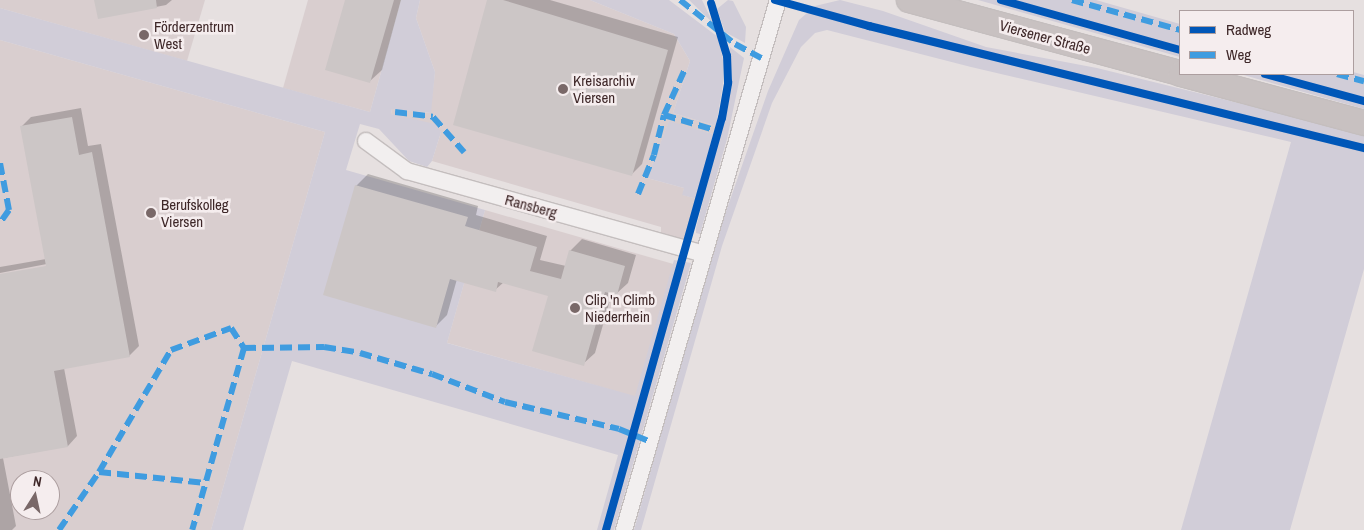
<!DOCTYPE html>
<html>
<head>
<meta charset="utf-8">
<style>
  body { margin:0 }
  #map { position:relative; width:1364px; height:530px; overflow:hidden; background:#e6e0e0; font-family:"Archivo Narrow",sans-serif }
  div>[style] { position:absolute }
  .built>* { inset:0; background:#d9cecf; transform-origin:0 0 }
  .green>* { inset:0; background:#d1cdd8 }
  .shadow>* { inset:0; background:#0003 }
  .building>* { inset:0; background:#ccc6c6 }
  .roads { filter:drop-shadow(1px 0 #c4bebe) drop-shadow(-1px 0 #c4bebe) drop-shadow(0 1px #c4bebe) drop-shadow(0 -1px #c4bebe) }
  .minor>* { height:16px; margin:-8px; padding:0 8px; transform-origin:8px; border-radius:8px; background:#f2efef }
  .secondary>* { height:24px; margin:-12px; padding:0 12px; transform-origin:12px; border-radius:12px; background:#c8c1c1 }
  .quiet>* { height:6px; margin-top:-3px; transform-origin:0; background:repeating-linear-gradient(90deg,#3f9ce0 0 12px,transparent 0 18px) }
  .cycleway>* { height:8px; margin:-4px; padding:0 4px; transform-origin:4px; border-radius:4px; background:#0057b8 }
  .dots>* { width:14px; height:14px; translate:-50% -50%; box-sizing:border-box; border:2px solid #f5edee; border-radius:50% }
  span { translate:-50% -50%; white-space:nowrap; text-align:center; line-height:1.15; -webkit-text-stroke:5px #f5edee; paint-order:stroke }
  .poi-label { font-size:15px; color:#3e2728 }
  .left { translate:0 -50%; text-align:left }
  .street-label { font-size:15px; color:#3e2728 }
  .legend { position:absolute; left:1179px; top:10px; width:175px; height:65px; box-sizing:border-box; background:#f5edee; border:1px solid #ac9e9f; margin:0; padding:6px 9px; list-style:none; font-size:15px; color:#3e2728 }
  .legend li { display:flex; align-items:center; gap:10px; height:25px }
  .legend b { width:25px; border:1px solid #ac9e9f }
  .north { position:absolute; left:10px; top:470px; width:50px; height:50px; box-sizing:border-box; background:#f5edee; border:1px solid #ac9e9f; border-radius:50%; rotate:10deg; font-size:14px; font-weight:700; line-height:20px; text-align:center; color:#3e2728 }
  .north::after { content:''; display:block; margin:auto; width:18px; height:22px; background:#796868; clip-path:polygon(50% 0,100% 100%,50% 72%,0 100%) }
</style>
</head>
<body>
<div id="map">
  <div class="built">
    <div style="clip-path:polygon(0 0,205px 0,187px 61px,0 8px)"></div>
    <div style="clip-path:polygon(308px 0,401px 0,370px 112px,283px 88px)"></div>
    <div style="clip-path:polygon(420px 0,590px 0,674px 34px,690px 61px,673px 113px,716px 126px,713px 134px,669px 122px,647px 178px,684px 188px,683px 195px,697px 199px,684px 241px,661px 234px,661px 227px,432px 161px,441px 132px,391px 114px,392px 109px,430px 113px,435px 72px,416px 18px)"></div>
    <div style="clip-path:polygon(evenodd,0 40px,325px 132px,211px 530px,0 530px,0 40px,20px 480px,50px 480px,50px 510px,20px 510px,20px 480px)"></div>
    <div style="left:485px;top:210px;width:196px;height:138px;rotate:16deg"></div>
  </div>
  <div class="green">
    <div style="clip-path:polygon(401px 0,420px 0,416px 18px,435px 72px,431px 113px,392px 109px,391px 114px,435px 124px,441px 132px,432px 161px,427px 167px,409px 161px,379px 129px,360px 124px,346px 170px,485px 210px,447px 343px,635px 396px,674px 260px,691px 263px,614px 530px,597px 530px,618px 455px,292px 361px,243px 530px,211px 530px,325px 132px,0 40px,0 8px,370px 112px)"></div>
    <div style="clip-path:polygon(590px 0,669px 0,718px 37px,723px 60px,723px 84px,716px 126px,673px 113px,690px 61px,674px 34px)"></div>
    <div style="clip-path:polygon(689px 0,702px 0,713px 23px)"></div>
    <div style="clip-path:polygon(728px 0,733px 1px,746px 27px,745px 43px,725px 32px,717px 9px)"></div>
    <div style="clip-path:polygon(840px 0,883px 11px,986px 47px,1097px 68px,1364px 134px,1364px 269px,1290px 530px,1181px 530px,1291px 142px,971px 67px,827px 30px,815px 33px,801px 47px,772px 103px,722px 246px,641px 530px,634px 530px,715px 243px,768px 91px,799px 20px,815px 6px)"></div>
    <div style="clip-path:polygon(978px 0,1096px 0,1180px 24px,1180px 57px)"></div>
    <div style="clip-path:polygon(730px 47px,744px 58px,727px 139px,700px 234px,696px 233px,696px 228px,728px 103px)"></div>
    <div style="clip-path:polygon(1353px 72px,1364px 75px,1364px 109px,1240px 74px)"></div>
    <div style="clip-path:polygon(669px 121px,713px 134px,697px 199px,682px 195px,684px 188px,647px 178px)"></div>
  </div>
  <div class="shadow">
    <div style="clip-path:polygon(95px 0,172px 0,166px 5px,99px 18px)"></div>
    <div style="clip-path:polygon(346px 0,401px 0,382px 70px,370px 81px)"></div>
    <div style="clip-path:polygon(488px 0,550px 0,678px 37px,642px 164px,631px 175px)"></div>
    <div style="clip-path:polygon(81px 108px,88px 146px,101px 144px,139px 346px,129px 356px,64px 368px,77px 436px,68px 446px,3px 458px,16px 526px,12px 530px,0 530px,0 275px,52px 266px,52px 263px,0 273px,0 267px,46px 259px,21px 127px,31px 117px)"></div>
    <div style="clip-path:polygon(368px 174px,478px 206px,476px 215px,547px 236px,540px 260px,566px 266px,570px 251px,582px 239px,636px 255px,628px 283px,616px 294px,612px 293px,595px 353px,583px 364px,549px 295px,504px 282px,495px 290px,457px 279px,447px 315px,435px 327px,356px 186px)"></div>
  </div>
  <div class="building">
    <div style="clip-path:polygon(94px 0,156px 0,157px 8px,98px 19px)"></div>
    <div style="clip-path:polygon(345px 0,394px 0,370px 83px,325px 70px)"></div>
    <div style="clip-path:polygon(487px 0,503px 0,668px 50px,632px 176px,453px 125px)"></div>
    <div style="clip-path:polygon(72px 117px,79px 155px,92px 152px,130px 357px,54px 371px,68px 447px,0 459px,0 274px,46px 266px,20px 126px)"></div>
    <div style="clip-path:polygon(355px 185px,468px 217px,465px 226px,537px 247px,530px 271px,561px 279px,569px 250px,625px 266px,617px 295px,605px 292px,584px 366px,532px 351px,548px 296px,498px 282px,496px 292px,450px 279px,436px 328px,323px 295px)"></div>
  </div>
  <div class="roads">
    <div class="minor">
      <div style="left:366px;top:141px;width:51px;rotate:36.2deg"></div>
      <div style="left:407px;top:171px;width:308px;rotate:15.6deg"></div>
      <div style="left:624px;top:530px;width:552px;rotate:-73.8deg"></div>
    </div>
    <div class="secondary">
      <div style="left:909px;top:0;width:281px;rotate:15.1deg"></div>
      <div style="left:1181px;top:74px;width:189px;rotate:15deg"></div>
    </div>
  </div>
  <div class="quiet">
    <div style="left:680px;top:0;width:70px;rotate:38.7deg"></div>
    <div style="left:735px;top:44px;width:30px;rotate:28deg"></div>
    <div style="left:1072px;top:0;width:112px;rotate:15.5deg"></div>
    <div style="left:1337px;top:74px;width:28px;rotate:15deg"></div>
    <div style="left:395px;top:112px;width:38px;rotate:7deg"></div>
    <div style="left:433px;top:117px;width:47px;rotate:48.5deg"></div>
    <div style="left:664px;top:115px;width:56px;rotate:16.5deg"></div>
    <div style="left:0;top:163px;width:48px;rotate:79.2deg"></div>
    <div style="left:9px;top:210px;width:16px;rotate:125deg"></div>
    <div style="left:638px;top:194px;width:42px;rotate:-67.7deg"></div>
    <div style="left:654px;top:155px;width:41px;rotate:-76deg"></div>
    <div style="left:664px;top:115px;width:53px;rotate:-65.4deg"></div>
    <div style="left:244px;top:348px;width:80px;rotate:-0.7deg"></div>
    <div style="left:324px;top:347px;width:36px;rotate:9deg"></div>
    <div style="left:360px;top:353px;width:75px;rotate:16.3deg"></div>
    <div style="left:432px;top:374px;width:78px;rotate:21deg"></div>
    <div style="left:505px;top:402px;width:117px;rotate:13.3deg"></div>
    <div style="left:619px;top:429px;width:32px;rotate:22deg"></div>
    <div style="left:99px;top:472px;width:107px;rotate:5.9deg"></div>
    <div style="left:59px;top:530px;width:70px;rotate:-55.4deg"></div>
    <div style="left:99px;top:472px;width:142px;rotate:-59.5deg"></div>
    <div style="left:171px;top:350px;width:64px;rotate:-20.1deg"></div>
    <div style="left:231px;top:328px;width:24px;rotate:57deg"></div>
    <div style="left:244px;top:348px;width:189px;rotate:105.9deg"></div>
  </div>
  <div class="cycleway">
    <div style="left:775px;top:0;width:98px;rotate:15.5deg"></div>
    <div style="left:869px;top:26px;width:510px;rotate:13.85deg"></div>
    <div style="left:1001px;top:0;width:186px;rotate:15.6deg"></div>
    <div style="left:1265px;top:74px;width:103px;rotate:15.3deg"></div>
    <div style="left:606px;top:530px;width:428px;rotate:-74.3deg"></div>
    <div style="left:722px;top:118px;width:36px;rotate:-80deg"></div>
    <div style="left:728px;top:83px;width:27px;rotate:-92deg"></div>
    <div style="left:727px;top:56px;width:55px;rotate:-106.8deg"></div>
  </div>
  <div class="dots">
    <div style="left:144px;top:35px;background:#796868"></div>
    <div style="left:563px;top:89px;background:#796868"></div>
    <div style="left:151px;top:213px;background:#796868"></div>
    <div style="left:575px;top:308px;background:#796868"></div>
  </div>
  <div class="poi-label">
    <span class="left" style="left:154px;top:35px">Förderzentrum<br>West</span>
    <span class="left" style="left:573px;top:89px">Kreisarchiv<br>Viersen</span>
    <span class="left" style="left:161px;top:213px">Berufskolleg<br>Viersen</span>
    <span class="left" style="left:585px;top:308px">Clip 'n Climb<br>Niederrhein</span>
  </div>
  <div class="street-label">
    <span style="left:1045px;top:37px;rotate:15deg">Viersener Straße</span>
    <span style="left:531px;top:206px;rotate:15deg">Ransberg</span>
  </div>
  <ul class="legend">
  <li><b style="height:6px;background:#0057b8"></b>Radweg</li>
  <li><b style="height:6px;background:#3f9ce0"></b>Weg</li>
  </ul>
  <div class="north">N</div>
</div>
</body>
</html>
